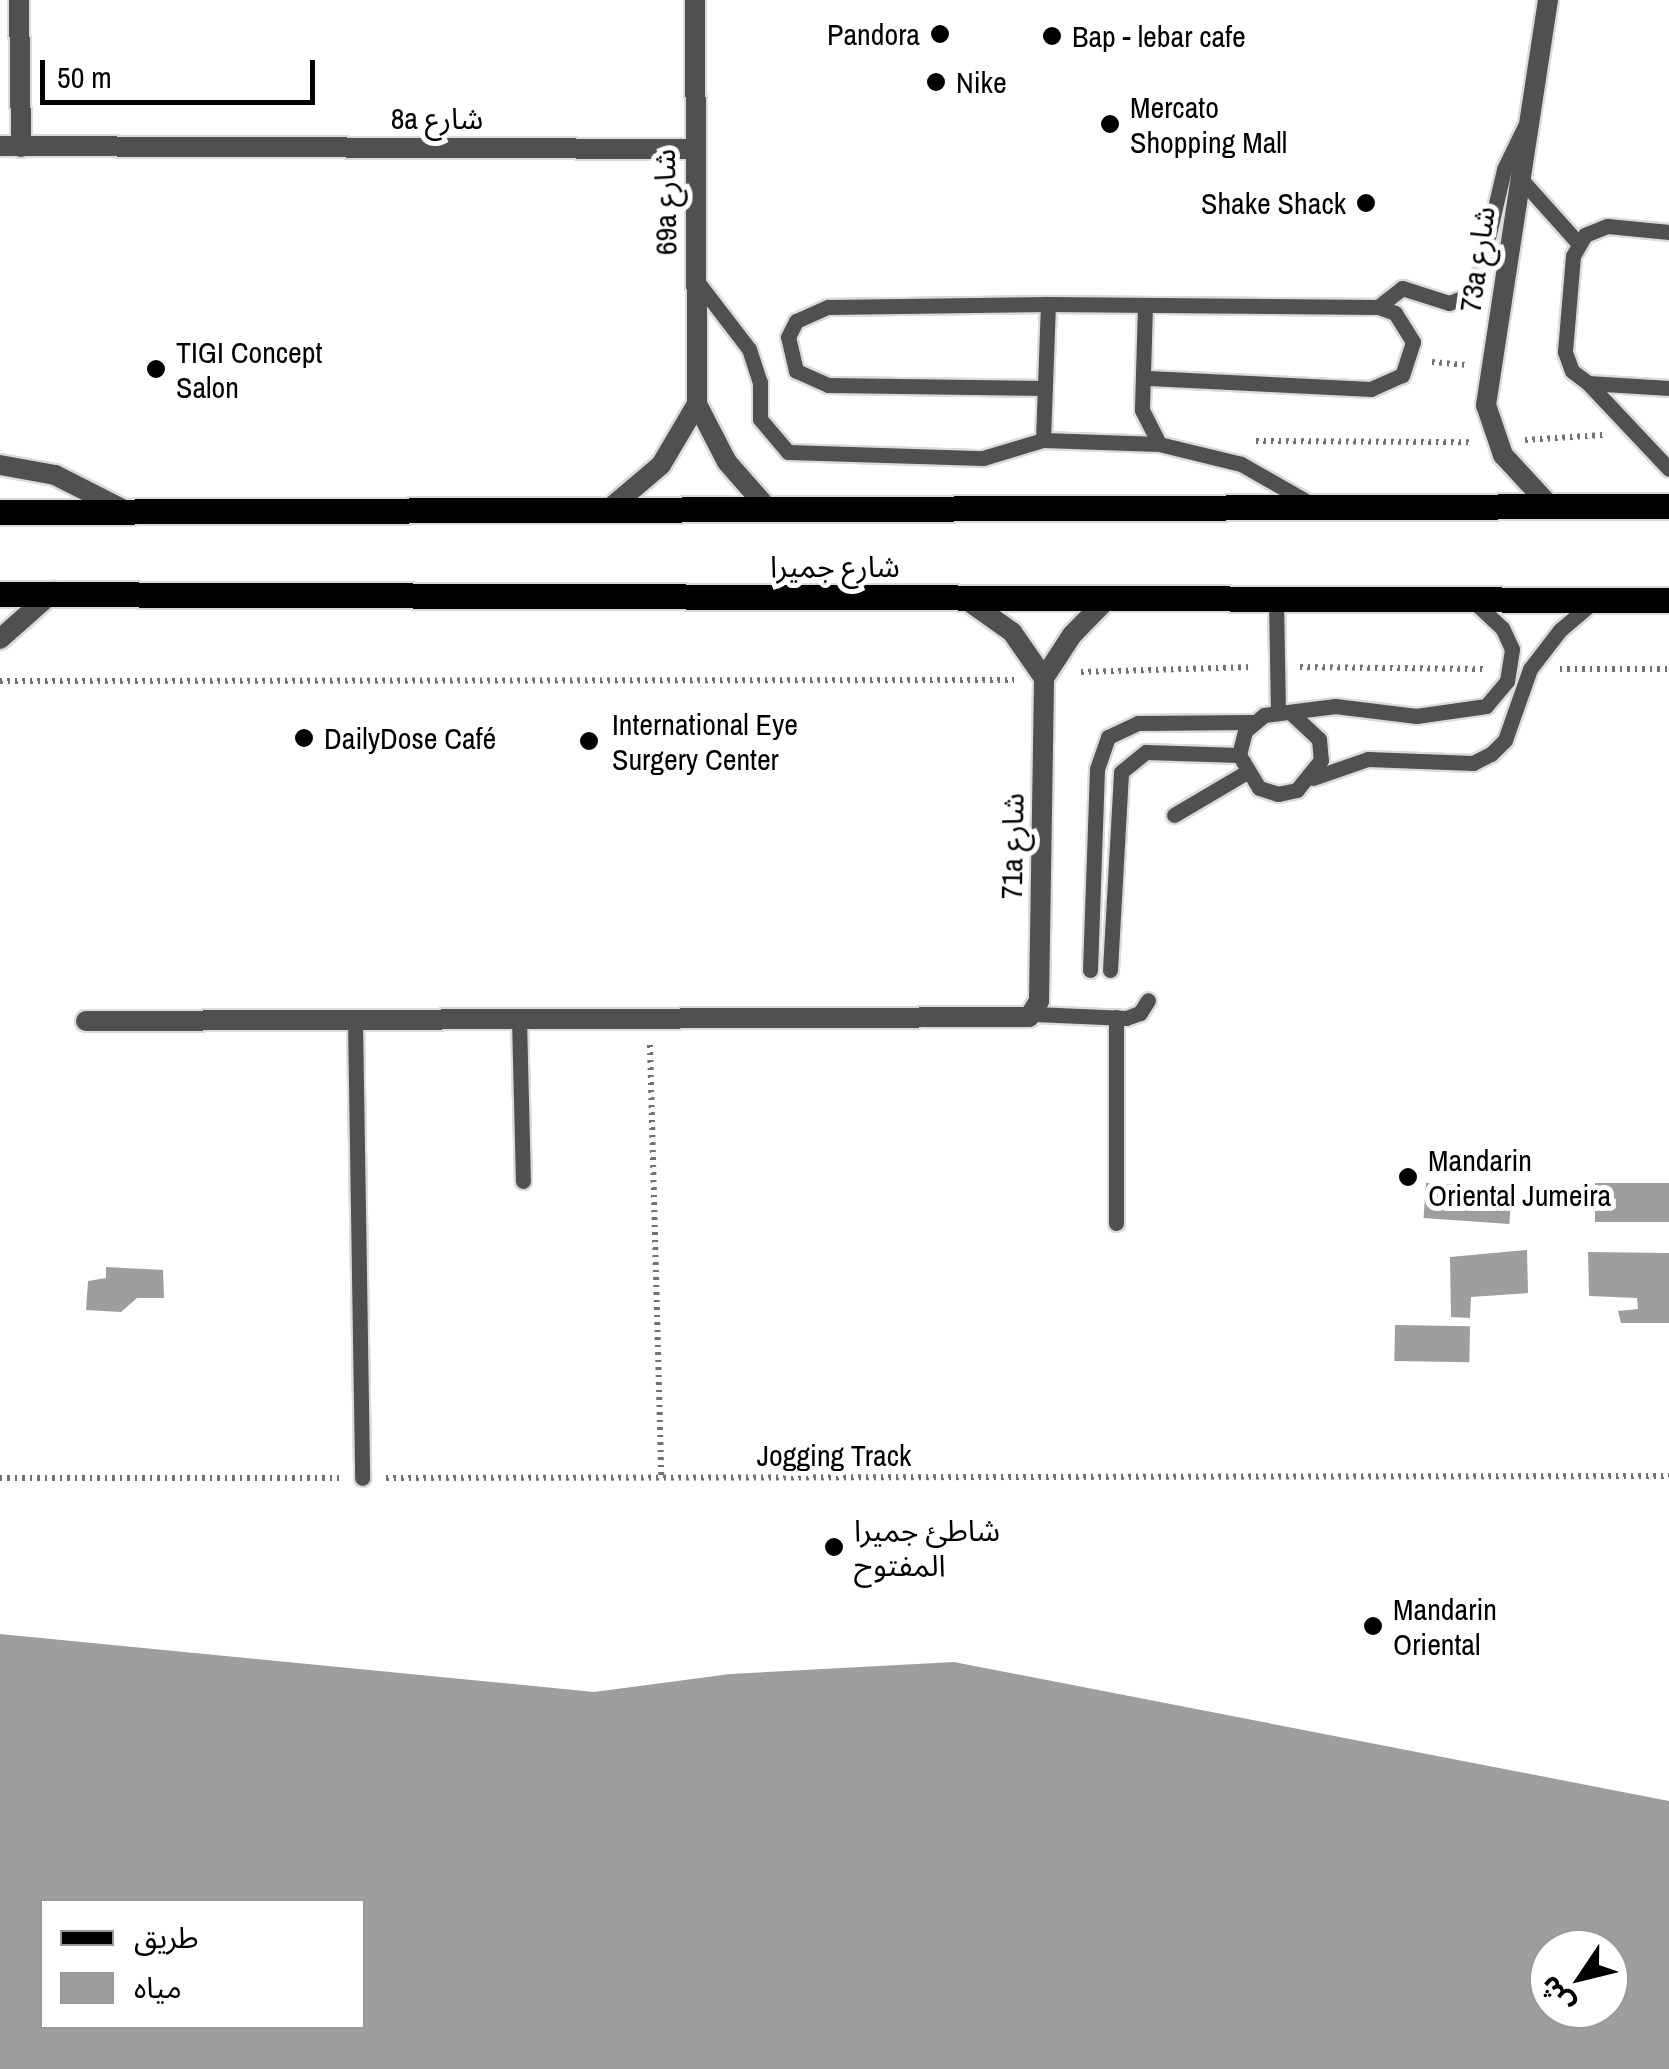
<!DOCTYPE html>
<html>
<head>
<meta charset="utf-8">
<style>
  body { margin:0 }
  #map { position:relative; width:1669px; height:2069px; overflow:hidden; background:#fff; font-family:"Archivo Narrow","Noto Sans Arabic",sans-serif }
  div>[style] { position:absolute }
  .water>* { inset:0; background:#9e9e9e; transform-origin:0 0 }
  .path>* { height:6px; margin-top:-3px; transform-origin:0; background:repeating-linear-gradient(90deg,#727272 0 2.5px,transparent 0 7.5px) }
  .roads { filter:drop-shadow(2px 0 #dbdbdb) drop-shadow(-2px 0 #dbdbdb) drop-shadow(0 2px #dbdbdb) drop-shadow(0 -2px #dbdbdb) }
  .service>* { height:15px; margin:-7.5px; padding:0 7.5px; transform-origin:7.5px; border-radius:7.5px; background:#505050 }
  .minor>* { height:20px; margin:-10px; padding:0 10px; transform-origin:10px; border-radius:10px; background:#505050 }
  .primary>* { height:25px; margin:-12.5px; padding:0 12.5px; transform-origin:12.5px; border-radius:12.5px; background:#000 }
  .dots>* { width:28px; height:28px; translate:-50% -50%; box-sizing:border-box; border:5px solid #fff; border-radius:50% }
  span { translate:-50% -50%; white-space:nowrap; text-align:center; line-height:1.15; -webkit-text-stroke:10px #fff; paint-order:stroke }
  .poi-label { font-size:30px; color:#000 }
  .right { translate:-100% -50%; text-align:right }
  .left { translate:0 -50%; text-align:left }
  .street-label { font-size:30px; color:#000 }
  .legend { position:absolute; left:40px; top:1899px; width:325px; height:130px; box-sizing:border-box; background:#fff; border:2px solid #999; margin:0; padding:12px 18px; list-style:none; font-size:30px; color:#000 }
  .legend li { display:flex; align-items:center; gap:20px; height:50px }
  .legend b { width:50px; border:2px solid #999 }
  .north { position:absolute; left:1529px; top:1929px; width:100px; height:100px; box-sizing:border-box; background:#fff; border:2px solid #999; border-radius:50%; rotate:235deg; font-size:28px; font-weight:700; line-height:40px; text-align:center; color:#000 }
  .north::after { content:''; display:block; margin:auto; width:35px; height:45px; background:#000; clip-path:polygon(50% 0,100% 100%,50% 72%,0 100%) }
  .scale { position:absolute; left:40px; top:60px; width:275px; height:45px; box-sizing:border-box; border:5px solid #000; border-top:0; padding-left:12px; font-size:30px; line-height:35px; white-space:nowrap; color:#000; -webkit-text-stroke:8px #fff; paint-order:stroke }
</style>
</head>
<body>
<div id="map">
  <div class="water">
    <div style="left:1426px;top:1183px;width:86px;height:35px;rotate:4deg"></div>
    <div style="left:1669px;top:1183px;width:39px;height:74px;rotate:90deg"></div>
    <div style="clip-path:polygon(1527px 1250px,1528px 1293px,1471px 1297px,1470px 1318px,1451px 1317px,1450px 1257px)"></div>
    <div style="clip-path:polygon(1588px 1252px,1669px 1253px,1669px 1323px,1621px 1323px,1618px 1311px,1638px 1309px,1637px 1298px,1589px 1296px)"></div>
    <div style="clip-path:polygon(106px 1267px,163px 1270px,164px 1298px,137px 1298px,121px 1312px,86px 1310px,88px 1281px,106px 1278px)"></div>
    <div style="left:1395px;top:1325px;width:75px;height:36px;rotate:1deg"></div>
    <div style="clip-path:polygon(evenodd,0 1634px,594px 1692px,730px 1674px,954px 1662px,1669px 1801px,1669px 2069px,0 2069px,0 1634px,42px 1902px,362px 1902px,362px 2026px,42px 2026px,42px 1902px,0 1634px,1549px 1949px,1609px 1949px,1609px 2009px,1549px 2009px,1549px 1949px)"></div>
  </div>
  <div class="path">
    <div style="left:1432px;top:362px;width:33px;rotate:5deg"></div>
    <div style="left:1525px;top:440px;width:78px;rotate:-3.7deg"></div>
    <div style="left:1256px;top:441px;width:217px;rotate:0.3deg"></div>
    <div style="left:1300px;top:667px;width:183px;rotate:0.6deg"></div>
    <div style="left:1560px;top:669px;width:109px"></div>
    <div style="left:1081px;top:672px;width:172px;rotate:-1.7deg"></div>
    <div style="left:0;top:681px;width:1014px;rotate:-0.06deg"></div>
    <div style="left:650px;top:1045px;width:433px;rotate:88.5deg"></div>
    <div style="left:0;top:1478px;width:339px"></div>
    <div style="left:386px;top:1478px;width:1283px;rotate:-0.09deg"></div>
  </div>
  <div class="roads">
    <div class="service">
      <div style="left:1519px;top:177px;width:89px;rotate:48.2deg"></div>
      <div style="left:1669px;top:232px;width:62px;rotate:-174.5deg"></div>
      <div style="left:1607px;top:226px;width:24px;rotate:158deg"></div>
      <div style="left:1585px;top:235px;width:24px;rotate:120deg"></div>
      <div style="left:1573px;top:256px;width:96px;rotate:94.8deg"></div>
      <div style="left:1565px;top:352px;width:20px;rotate:70deg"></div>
      <div style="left:1572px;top:371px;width:20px;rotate:37deg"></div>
      <div style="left:1588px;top:383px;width:81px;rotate:3.5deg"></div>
      <div style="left:696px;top:280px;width:87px;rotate:52.5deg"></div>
      <div style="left:749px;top:349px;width:35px;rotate:72deg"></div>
      <div style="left:760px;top:382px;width:37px;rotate:90deg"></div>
      <div style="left:760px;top:419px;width:43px;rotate:49.7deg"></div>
      <div style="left:788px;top:452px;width:195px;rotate:1.8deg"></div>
      <div style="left:983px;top:458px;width:63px;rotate:-16.7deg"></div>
      <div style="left:1043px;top:440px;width:116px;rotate:2deg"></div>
      <div style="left:1159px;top:444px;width:84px;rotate:13.7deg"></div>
      <div style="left:1241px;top:464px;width:83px;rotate:29.7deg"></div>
      <div style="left:1145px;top:306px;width:104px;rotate:91.7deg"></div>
      <div style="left:1142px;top:410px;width:38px;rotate:63deg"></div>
      <div style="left:1378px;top:307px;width:31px;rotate:-38deg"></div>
      <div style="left:1402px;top:288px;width:49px;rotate:17.7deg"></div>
      <div style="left:1449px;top:303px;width:28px;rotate:-21deg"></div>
      <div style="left:1475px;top:293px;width:127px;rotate:-76.8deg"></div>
      <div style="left:1504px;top:169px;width:48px;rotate:-64deg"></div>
      <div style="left:1588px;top:383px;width:118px;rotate:46.7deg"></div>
      <div style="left:1045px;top:388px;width:217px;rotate:-179.2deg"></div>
      <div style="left:828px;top:385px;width:35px;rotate:-156deg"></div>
      <div style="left:796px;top:371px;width:35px;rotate:-103deg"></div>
      <div style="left:788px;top:337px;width:18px;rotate:-63deg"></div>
      <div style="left:796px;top:321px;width:35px;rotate:-24deg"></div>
      <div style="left:828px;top:307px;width:220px;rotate:-0.8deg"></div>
      <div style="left:1048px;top:304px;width:330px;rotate:0.5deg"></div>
      <div style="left:1378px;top:307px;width:18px;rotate:19deg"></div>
      <div style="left:1395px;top:313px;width:34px;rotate:58deg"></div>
      <div style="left:1413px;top:342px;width:35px;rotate:108deg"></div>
      <div style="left:1402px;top:375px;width:34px;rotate:156deg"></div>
      <div style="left:1371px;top:389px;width:228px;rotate:-177.2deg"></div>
      <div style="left:1043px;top:440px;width:136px;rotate:-87.9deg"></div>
      <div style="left:1276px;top:599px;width:112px;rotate:89deg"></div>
      <div style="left:1291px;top:713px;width:38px;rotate:43deg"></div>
      <div style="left:1319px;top:739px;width:21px;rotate:85deg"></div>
      <div style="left:1321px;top:760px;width:38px;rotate:129deg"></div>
      <div style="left:1297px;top:790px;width:19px;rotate:168deg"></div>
      <div style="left:1278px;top:794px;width:20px;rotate:-162deg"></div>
      <div style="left:1259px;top:788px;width:39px;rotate:-121deg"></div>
      <div style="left:1239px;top:755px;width:25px;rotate:-76deg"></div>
      <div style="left:1245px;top:731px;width:25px;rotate:-40deg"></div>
      <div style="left:1264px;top:715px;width:72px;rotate:-7.2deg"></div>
      <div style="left:1335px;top:706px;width:82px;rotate:7deg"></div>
      <div style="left:1416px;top:716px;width:71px;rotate:-8.1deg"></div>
      <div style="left:1486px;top:706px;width:33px;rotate:-50deg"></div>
      <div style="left:1507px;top:681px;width:32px;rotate:-81deg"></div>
      <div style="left:1512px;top:649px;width:23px;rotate:-115deg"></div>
      <div style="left:1502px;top:628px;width:38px;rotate:-137deg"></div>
      <div style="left:1313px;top:778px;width:58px;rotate:-19.1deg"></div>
      <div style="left:1368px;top:759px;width:105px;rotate:2.2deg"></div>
      <div style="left:1473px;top:763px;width:20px;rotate:-27deg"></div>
      <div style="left:1491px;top:754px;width:20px;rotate:-45deg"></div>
      <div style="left:1505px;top:740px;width:75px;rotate:-70.6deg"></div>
      <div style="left:1530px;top:669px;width:49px;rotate:-52.4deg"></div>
      <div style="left:1560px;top:630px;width:42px;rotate:-40.2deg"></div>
      <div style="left:1174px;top:815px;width:82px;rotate:-30.6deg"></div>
      <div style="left:1090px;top:970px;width:201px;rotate:-88deg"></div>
      <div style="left:1097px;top:769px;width:34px;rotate:-71deg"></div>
      <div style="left:1108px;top:737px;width:33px;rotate:-25deg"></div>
      <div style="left:1138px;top:723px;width:114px;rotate:-0.5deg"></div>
      <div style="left:1110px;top:970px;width:198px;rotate:-86.8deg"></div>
      <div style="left:1121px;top:772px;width:32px;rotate:-39deg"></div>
      <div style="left:1146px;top:752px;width:93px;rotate:1.8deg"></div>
      <div style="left:1035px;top:1014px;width:91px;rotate:2.5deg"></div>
      <div style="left:1126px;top:1018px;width:15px;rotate:-20deg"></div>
      <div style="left:1140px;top:1013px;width:15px;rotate:-58deg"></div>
      <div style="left:519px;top:1019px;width:162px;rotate:88.6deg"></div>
      <div style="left:355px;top:1020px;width:458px;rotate:89.1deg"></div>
      <div style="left:1116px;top:1223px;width:206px;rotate:-90deg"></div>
    </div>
    <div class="minor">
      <div style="left:19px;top:0;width:147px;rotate:89.2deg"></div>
      <div style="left:695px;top:0;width:404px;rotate:89.7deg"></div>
      <div style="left:697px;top:404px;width:65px;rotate:62.7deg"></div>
      <div style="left:727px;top:462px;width:64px;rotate:48.8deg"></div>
      <div style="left:1548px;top:0;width:410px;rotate:98.7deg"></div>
      <div style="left:1486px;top:405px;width:53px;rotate:71.2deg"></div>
      <div style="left:1503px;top:455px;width:71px;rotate:47.3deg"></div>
      <div style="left:0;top:146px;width:694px;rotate:0.25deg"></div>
      <div style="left:0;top:465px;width:56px;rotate:10.3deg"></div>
      <div style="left:55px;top:475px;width:80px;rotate:26.9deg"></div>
      <div style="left:608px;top:510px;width:70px;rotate:-40.3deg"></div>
      <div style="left:661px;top:465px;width:71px;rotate:-59.5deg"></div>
      <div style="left:964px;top:598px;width:59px;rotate:35.3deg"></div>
      <div style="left:1012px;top:632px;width:56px;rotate:55.2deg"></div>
      <div style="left:0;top:639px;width:71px;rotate:-41.6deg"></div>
      <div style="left:86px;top:1021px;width:943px;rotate:-0.24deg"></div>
      <div style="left:1029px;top:1017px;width:19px;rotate:-58deg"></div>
      <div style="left:1039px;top:1001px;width:323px;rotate:-89.1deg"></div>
      <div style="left:1044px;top:678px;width:51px;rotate:-56.9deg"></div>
      <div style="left:1072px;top:635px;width:50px;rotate:-45.8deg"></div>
    </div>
    <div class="primary">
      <div style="left:0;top:512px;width:1669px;rotate:-0.21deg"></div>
      <div style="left:0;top:594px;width:1669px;rotate:0.21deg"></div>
    </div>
  </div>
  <div class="dots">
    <div style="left:940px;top:34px;background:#000"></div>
    <div style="left:1052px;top:36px;background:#000"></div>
    <div style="left:936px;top:82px;background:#000"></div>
    <div style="left:1110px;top:124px;background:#000"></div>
    <div style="left:1366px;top:203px;background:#000"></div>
    <div style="left:156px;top:369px;background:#000"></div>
    <div style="left:304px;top:738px;background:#000"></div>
    <div style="left:589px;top:741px;background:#000"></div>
    <div style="left:1408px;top:1177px;background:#000"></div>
    <div style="left:834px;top:1547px;background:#000"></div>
    <div style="left:1373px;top:1626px;background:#000"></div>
  </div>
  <div class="poi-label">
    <span class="right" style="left:920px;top:34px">Pandora</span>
    <span class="left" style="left:1072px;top:36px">Bap - lebar cafe</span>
    <span class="left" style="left:956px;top:82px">Nike</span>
    <span class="left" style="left:1130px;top:124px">Mercato<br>Shopping Mall</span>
    <span class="right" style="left:1346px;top:203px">Shake Shack</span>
    <span class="left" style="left:176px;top:369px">TIGI Concept<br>Salon</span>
    <span class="left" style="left:612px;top:741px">International Eye<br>Surgery Center</span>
    <span class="left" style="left:324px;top:738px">DailyDose Café</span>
    <span class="left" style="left:1428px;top:1177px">Mandarin<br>Oriental Jumeira</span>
    <span class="left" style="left:854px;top:1547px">شاطئ جميرا<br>المفتوح</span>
    <span class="left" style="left:1393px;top:1626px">Mandarin<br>Oriental</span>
  </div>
  <div class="street-label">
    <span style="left:437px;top:118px">8a شارع</span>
    <span style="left:665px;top:202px;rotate:-91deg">69a شارع</span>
    <span style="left:1477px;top:259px;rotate:-82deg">73a شارع</span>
    <span style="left:835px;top:566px">شارع جميرا</span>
    <span style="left:1012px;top:846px;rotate:-89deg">71a شارع</span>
    <span style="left:834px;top:1455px">Jogging Track</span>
  </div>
  <ul class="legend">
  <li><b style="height:12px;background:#000"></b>طريق</li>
  <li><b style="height:28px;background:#9e9e9e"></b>مياه</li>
  </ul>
  <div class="north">ش</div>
  <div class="scale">50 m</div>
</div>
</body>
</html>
